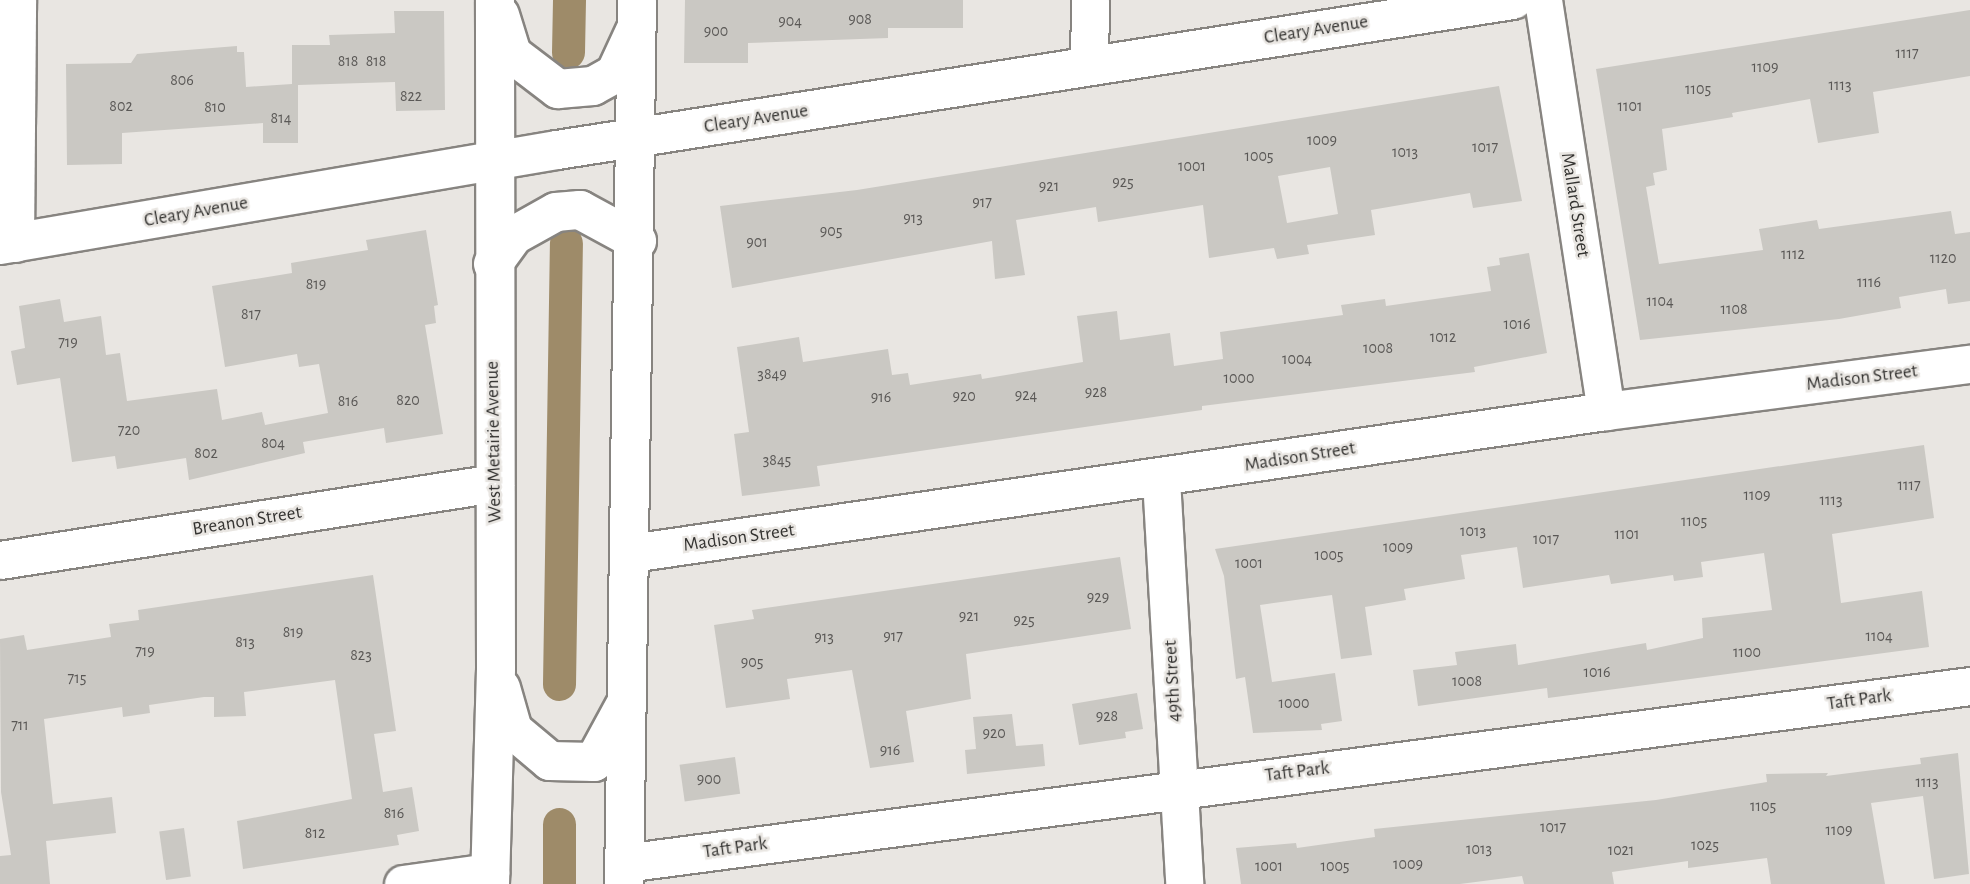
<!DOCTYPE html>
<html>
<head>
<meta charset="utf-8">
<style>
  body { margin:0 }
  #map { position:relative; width:1970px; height:884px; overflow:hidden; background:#e9e6e2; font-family:"Alegreya Sans",sans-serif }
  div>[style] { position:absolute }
  .canal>* { height:33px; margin:-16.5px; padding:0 16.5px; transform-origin:16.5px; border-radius:16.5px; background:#9e8b69 }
  .building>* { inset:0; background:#cac8c3; transform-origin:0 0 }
  .roads { filter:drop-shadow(2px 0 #878480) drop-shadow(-2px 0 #878480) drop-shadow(0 2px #878480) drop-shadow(0 -2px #878480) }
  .street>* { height:37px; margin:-18.5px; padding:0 18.5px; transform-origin:18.5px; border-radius:18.5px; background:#fff }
  .secondary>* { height:38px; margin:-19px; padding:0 19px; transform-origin:19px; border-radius:19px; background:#fff }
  span { translate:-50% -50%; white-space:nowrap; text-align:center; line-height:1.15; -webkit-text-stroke:5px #e9e6e2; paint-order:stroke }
  .number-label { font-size:16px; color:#5a5856 }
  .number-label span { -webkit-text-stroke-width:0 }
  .street-label { font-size:19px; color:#343331 }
</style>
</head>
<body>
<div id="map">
  <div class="canal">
    <div style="left:568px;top:52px;width:52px;rotate:-88.9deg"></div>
    <div style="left:559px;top:684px;width:441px;rotate:-89.1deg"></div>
    <div style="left:559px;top:824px;width:60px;rotate:90deg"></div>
  </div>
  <div class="building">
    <div style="clip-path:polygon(685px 0,963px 0,963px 28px,888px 28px,888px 38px,748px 43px,748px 63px,684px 63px)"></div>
    <div style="clip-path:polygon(1970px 10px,1970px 76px,1873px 92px,1879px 133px,1818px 143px,1810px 99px,1732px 113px,1733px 117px,1662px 129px,1667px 170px,1653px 173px,1655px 185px,1646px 187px,1659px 264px,1763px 250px,1759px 229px,1817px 220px,1819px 229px,1951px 211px,1955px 234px,1970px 232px,1970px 301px,1948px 304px,1946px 289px,1899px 297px,1901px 308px,1839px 319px,1640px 340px,1596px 69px)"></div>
    <div style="clip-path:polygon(394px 11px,444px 11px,445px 110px,396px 111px,395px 82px,298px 85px,298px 143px,263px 143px,263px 123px,122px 133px,122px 164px,67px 165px,66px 64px,131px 63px,137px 54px,237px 46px,237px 52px,244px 52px,246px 87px,292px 84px,292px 45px,330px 45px,329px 35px,395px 33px)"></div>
    <div style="clip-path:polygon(evenodd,1499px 86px,1522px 201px,1473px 208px,1470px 193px,1371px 210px,1375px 235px,1307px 245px,1309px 254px,1277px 259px,1274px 248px,1209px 258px,1203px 205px,1098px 222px,1096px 207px,1016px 220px,1025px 275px,995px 279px,992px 241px,732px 288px,720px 206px,857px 190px,1499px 86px,1330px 167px,1338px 214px,1287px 223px,1278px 176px,1330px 167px)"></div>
    <div style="clip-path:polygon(426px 230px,438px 305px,434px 306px,436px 323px,425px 325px,443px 434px,386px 443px,384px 428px,303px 442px,305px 453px,189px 480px,186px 458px,117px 469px,115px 456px,72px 462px,60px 378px,17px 385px,11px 351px,25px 348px,19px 306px,60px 299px,64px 322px,101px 316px,106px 355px,120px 353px,127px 401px,217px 389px,222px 420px,262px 412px,265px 425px,328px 413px,319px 364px,299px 367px,297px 354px,225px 367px,212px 286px,292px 273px,291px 263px,368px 250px,366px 240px)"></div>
    <div style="clip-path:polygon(1529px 253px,1547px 353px,1474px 367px,1475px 372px,1202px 406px,1202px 410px,817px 466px,820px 486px,742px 496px,734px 434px,749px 432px,737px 347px,799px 337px,803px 362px,888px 349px,892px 375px,908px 373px,910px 385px,981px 374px,982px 379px,1083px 362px,1077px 316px,1117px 311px,1120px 340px,1170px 333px,1174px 366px,1223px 359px,1220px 332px,1343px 315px,1341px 305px,1385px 299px,1386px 306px,1491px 291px,1487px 267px,1500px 265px,1499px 258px)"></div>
    <div style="clip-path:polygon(1924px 445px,1934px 518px,1832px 534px,1841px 603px,1922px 591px,1929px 647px,1548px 698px,1547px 688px,1418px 706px,1413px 670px,1457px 665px,1455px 652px,1516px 644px,1518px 665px,1646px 643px,1647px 650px,1703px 638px,1702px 618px,1772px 610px,1764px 553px,1701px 562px,1703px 577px,1674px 581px,1673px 575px,1611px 584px,1609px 575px,1523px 588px,1517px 547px,1461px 555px,1465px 579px,1404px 589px,1406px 600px,1365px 607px,1372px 655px,1341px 659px,1332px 595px,1260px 605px,1272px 682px,1335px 673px,1342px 721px,1321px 724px,1322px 730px,1253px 733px,1245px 677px,1236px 679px,1224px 576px,1215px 549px)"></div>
    <div style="clip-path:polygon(1120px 557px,1131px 629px,966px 654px,971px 699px,906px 711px,914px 762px,870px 768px,852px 670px,787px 679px,790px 699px,726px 708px,714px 625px,754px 619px,752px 610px)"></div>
    <div style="clip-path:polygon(373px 575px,396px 731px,374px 734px,383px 792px,412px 787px,419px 831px,397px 835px,399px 845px,243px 869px,237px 821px,352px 799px,335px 680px,244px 692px,246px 716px,214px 717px,214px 697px,204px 697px,149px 705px,150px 713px,123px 717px,122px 707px,44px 719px,53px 804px,112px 797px,116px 833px,46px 841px,50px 884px,0 884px,0 856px,11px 855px,1px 792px,0 639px,24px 635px,27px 650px,111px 637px,109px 624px,139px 620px,138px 610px)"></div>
    <div style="clip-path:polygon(1137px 693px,1143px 729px,1125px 732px,1126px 738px,1079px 745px,1072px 704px)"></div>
    <div style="clip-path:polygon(1012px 714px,1016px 746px,1043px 744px,1045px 766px,967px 774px,965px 750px,976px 749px,973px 717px)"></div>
    <div style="clip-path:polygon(1958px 753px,1969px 874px,1934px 879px,1923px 796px,1871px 803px,1885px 884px,1771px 884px,1767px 858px,1688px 868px,1688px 861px,1612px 872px,1614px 884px,1524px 884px,1522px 876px,1460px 884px,1241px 884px,1236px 848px,1296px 843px,1297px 848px,1375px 837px,1374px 829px,1656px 800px,1767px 782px,1766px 774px,1828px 773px,1826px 776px,1921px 764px,1920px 758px)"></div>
    <div style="left:735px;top:757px;width:37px;height:56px;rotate:82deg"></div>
    <div style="left:184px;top:828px;width:49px;height:25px;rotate:82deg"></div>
  </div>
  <div class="roads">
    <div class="street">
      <div style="left:1543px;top:0;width:416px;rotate:81.3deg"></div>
      <div style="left:1089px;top:65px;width:65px;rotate:-89.1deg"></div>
      <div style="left:15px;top:243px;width:243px;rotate:-89.5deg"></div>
      <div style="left:1161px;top:479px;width:406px;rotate:86.7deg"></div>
      <div style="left:631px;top:553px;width:985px;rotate:-8.29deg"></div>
      <div style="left:1606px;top:411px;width:367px;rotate:-7.4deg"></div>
      <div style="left:0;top:560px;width:501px;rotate:-8.84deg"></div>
      <div style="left:624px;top:863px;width:1358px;rotate:-7.49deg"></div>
      <div style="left:403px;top:884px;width:88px;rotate:-7.9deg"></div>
    </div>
    <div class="secondary">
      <div style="left:500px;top:15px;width:41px;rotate:72.9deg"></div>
      <div style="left:512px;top:54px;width:58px;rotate:37.3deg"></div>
      <div style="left:558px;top:89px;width:35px;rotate:-5deg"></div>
      <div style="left:593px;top:86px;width:25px;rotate:-29deg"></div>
      <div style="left:615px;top:74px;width:47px;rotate:-65.1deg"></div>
      <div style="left:0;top:245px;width:565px;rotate:-9.68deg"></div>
      <div style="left:557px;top:150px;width:968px;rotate:-8.92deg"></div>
      <div style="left:493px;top:264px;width:34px;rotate:-54deg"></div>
      <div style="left:513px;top:236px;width:49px;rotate:-29.2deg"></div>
      <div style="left:556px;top:212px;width:24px;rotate:-5deg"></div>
      <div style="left:580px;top:210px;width:65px;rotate:28.5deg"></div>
      <div style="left:501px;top:688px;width:44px;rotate:74.1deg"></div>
      <div style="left:513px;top:730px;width:48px;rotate:40deg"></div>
      <div style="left:550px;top:761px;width:44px;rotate:1.3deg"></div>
      <div style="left:594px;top:762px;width:63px;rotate:-61.4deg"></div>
      <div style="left:490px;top:884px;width:215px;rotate:-88.4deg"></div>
      <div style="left:496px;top:669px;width:669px;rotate:-90.09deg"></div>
      <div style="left:624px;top:884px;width:884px;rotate:-89.16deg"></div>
    </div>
  </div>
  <div class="number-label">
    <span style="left:860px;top:19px">908</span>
    <span style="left:790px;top:21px">904</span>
    <span style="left:716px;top:31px">900</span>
    <span style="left:1907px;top:53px">1117</span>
    <span style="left:348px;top:61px">818</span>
    <span style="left:376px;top:61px">818</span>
    <span style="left:1765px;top:67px">1109</span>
    <span style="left:182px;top:80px">806</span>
    <span style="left:1840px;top:85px">1113</span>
    <span style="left:1698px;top:89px">1105</span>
    <span style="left:411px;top:96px">822</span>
    <span style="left:121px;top:106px">802</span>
    <span style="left:1630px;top:106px">1101</span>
    <span style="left:215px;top:107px">810</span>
    <span style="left:281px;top:118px">814</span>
    <span style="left:1322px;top:140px">1009</span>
    <span style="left:1485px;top:147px">1017</span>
    <span style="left:1405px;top:152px">1013</span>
    <span style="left:1259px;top:156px">1005</span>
    <span style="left:1192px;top:166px">1001</span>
    <span style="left:1123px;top:182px">925</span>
    <span style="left:1049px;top:186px">921</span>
    <span style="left:982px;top:202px">917</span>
    <span style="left:913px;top:218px">913</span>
    <span style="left:831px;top:231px">905</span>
    <span style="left:757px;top:242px">901</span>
    <span style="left:1793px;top:254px">1112</span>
    <span style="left:1943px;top:258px">1120</span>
    <span style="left:1869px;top:282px">1116</span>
    <span style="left:316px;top:284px">819</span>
    <span style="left:1660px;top:301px">1104</span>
    <span style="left:1734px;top:309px">1108</span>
    <span style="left:251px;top:314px">817</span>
    <span style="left:1517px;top:324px">1016</span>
    <span style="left:1443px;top:337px">1012</span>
    <span style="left:68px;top:342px">719</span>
    <span style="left:1378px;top:348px">1008</span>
    <span style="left:1297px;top:359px">1004</span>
    <span style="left:772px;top:374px">3849</span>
    <span style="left:1239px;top:378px">1000</span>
    <span style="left:1096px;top:392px">928</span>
    <span style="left:1026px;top:395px">924</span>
    <span style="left:964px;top:396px">920</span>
    <span style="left:881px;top:397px">916</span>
    <span style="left:408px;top:400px">820</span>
    <span style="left:348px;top:401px">816</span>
    <span style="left:129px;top:430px">720</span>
    <span style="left:273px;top:443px">804</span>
    <span style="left:206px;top:453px">802</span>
    <span style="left:777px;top:460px">3845</span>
    <span style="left:1909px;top:485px">1117</span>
    <span style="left:1757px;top:495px">1109</span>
    <span style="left:1831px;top:500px">1113</span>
    <span style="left:1694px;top:521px">1105</span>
    <span style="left:1473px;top:531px">1013</span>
    <span style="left:1627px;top:534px">1101</span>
    <span style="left:1546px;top:539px">1017</span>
    <span style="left:1398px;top:547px">1009</span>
    <span style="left:1329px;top:555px">1005</span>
    <span style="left:1249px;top:563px">1001</span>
    <span style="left:1098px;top:597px">929</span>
    <span style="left:969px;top:616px">921</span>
    <span style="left:1024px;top:620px">925</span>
    <span style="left:293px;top:632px">819</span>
    <span style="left:893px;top:636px">917</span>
    <span style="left:1879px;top:636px">1104</span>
    <span style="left:824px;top:637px">913</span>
    <span style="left:245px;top:642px">813</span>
    <span style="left:145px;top:651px">719</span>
    <span style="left:1747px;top:652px">1100</span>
    <span style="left:361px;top:655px">823</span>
    <span style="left:752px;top:662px">905</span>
    <span style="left:1597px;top:672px">1016</span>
    <span style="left:77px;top:678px">715</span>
    <span style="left:1467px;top:681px">1008</span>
    <span style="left:1294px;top:703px">1000</span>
    <span style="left:1107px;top:716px">928</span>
    <span style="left:20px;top:725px">711</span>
    <span style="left:994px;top:733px">920</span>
    <span style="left:890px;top:750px">916</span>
    <span style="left:709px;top:779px">900</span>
    <span style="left:1927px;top:782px">1113</span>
    <span style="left:1763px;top:806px">1105</span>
    <span style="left:394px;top:813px">816</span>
    <span style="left:1553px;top:827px">1017</span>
    <span style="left:1839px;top:830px">1109</span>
    <span style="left:315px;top:833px">812</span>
    <span style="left:1705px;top:845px">1025</span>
    <span style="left:1479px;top:849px">1013</span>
    <span style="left:1621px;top:850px">1021</span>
    <span style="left:1408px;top:864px">1009</span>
    <span style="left:1269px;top:866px">1001</span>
    <span style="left:1335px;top:866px">1005</span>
  </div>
  <div class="street-label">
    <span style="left:1316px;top:30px;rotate:-9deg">Cleary Avenue</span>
    <span style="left:756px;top:119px;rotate:-9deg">Cleary Avenue</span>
    <span style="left:1575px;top:205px;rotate:81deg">Mallard Street</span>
    <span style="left:196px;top:212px;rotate:-10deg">Cleary Avenue</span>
    <span style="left:1862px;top:378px;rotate:-7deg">Madison Street</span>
    <span style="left:494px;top:442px;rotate:-91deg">West Metairie Avenue</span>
    <span style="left:1300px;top:457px;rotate:-9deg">Madison Street</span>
    <span style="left:247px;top:521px;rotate:-9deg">Breanon Street</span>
    <span style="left:739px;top:538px;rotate:-8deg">Madison Street</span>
    <span style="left:1173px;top:681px;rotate:-93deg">49th Street</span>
    <span style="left:1859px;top:700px;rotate:-8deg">Taft Park</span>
    <span style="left:1297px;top:772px;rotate:-7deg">Taft Park</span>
    <span style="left:735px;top:848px;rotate:-8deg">Taft Park</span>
  </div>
</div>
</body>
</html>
